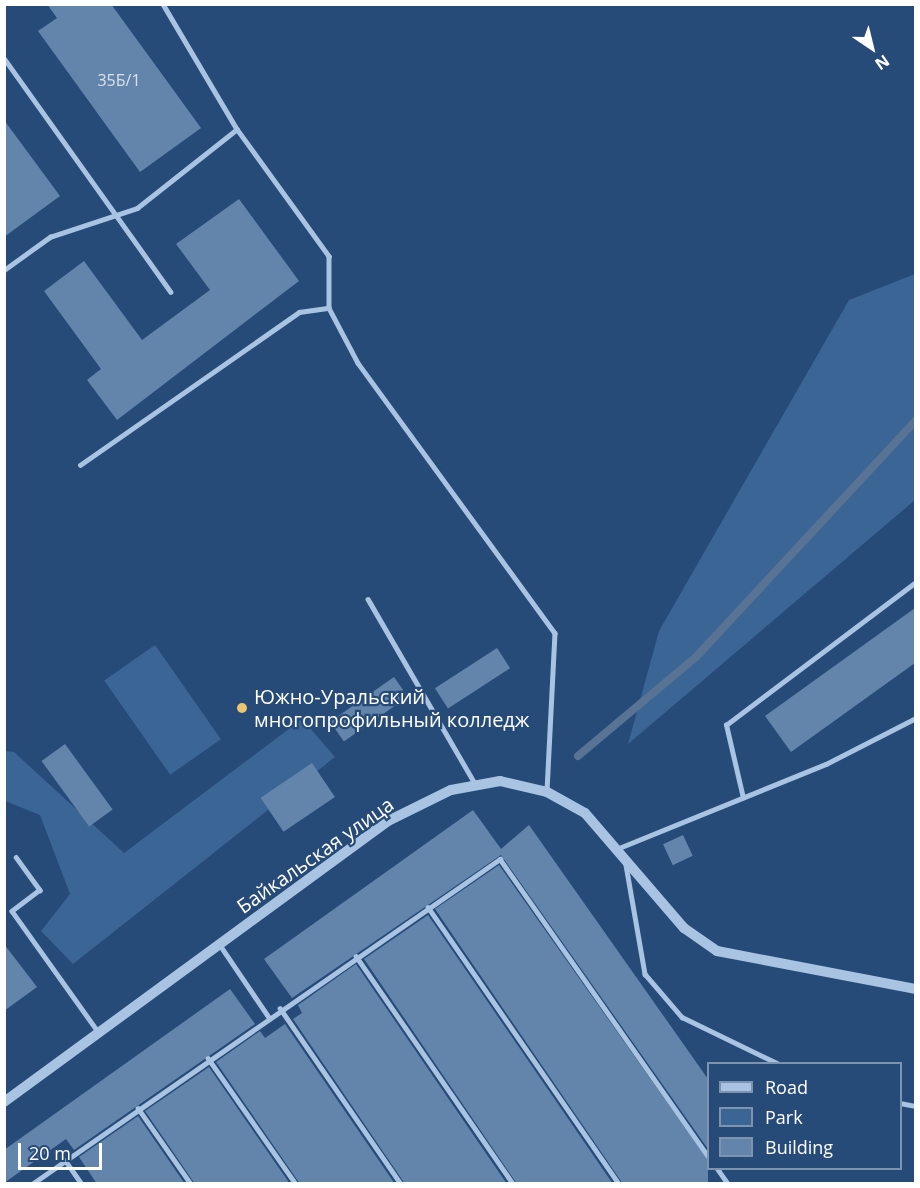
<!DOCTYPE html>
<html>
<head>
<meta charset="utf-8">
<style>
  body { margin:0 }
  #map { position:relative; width:920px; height:1188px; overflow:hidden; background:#274b78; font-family:"Open Sans",sans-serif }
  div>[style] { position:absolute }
  .green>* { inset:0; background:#3a6595; transform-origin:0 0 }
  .stream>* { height:8px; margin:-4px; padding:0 4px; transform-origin:4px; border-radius:4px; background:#587394 }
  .building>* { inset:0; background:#6385ac; transform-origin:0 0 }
  .service>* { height:4.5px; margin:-2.25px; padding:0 2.25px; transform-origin:2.25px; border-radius:2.25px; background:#a9c4e3 }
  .tertiary>* { height:10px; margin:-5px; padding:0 5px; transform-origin:5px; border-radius:5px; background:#a9c4e3 }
  .dots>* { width:16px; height:16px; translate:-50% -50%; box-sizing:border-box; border:3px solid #274b78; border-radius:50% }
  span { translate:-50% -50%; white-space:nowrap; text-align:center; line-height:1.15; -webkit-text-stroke:4.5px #274b78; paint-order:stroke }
  .number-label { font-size:16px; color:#d8e0ea }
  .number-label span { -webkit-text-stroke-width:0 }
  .poi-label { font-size:20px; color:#fff }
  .left { translate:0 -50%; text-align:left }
  .street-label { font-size:20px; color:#fff }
  .frame { position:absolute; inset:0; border:6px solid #fff; pointer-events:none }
  .legend { position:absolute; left:707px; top:1062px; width:195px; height:108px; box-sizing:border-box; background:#274b78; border:2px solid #7d93ae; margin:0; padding:8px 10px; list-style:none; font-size:18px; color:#fff }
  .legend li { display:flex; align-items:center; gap:12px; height:30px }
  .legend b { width:30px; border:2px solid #7d93ae }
  .north { position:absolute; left:842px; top:18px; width:60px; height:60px; -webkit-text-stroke:4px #274b78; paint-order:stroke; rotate:145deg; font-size:16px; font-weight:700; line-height:24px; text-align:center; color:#fff }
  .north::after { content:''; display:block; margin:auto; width:21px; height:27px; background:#fff; clip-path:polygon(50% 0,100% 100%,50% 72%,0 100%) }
  .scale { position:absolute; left:18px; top:1143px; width:84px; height:27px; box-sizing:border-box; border:3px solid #fff; border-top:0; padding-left:8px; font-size:18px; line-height:21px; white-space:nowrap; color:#fff; -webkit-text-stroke:4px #274b78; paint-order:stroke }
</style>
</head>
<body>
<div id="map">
  <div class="green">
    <div style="clip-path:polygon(915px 274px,915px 500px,628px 744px,659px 631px,849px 300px)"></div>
    <div style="left:155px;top:645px;width:115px;height:62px;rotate:55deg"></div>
    <div style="clip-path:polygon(302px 719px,335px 757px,73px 964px,41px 931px,70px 894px,40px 815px,5px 801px,4px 751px,14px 752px,124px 853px)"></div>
  </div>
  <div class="stream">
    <div style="left:578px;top:756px;width:154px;rotate:-40deg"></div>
    <div style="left:696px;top:657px;width:323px;rotate:-47.1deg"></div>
  </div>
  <div class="building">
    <div style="clip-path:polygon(47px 4px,111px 4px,201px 128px,140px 172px,38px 31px,57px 18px)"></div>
    <div style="clip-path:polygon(4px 120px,60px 196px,4px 237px)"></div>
    <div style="clip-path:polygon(239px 199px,299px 281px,117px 420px,87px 380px,101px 369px,44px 291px,84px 261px,142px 340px,210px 290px,176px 244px)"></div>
    <div style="clip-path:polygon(915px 608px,915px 663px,791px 752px,765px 716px)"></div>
    <div style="left:497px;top:648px;width:24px;height:74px;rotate:57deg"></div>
    <div style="left:394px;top:677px;width:24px;height:78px;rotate:55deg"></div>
    <div style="left:65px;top:744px;width:81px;height:29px;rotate:54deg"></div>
    <div style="left:312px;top:763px;width:41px;height:62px;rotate:56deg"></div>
    <div style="clip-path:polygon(473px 810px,501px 849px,529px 825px,708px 1079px,708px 1149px,501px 855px,292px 998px,264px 959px)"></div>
    <div style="left:683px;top:835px;width:23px;height:22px;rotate:65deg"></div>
    <div style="clip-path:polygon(499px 865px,708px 1160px,708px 1184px,623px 1184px,435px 909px)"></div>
    <div style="clip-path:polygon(428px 915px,613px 1184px,517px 1184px,364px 959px)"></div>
    <div style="clip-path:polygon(4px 944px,37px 987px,4px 1011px)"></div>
    <div style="clip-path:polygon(356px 964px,507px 1184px,405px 1184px,293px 1019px,302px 1013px,298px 1005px)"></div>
    <div style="clip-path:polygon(230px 989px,255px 1024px,74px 1150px,66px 1139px,4px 1183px,4px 1150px)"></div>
    <div style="clip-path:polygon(285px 1024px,395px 1184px,300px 1184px,216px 1062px,260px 1031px,265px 1038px)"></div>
    <div style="clip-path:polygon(209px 1067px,290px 1184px,195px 1184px,145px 1111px)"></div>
    <div style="clip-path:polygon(138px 1116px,185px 1184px,97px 1184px,79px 1157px)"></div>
  </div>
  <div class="service">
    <div style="left:163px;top:4px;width:145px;rotate:59.4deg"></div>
    <div style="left:237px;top:129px;width:157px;rotate:54.1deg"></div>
    <div style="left:329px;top:256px;width:52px;rotate:90deg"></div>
    <div style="left:329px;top:308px;width:62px;rotate:62.2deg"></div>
    <div style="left:358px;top:363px;width:334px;rotate:53.9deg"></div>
    <div style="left:555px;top:633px;width:159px;rotate:92.9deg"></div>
    <div style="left:4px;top:58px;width:287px;rotate:54.5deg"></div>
    <div style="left:4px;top:270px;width:57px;rotate:-35.7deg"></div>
    <div style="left:50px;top:237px;width:92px;rotate:-18.4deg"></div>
    <div style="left:137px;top:208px;width:127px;rotate:-38.3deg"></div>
    <div style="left:80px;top:465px;width:267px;rotate:-34.9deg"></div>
    <div style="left:299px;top:312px;width:30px;rotate:-8deg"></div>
    <div style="left:368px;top:599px;width:215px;rotate:59.9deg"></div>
    <div style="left:743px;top:798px;width:75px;rotate:-103.1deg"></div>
    <div style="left:726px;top:725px;width:238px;rotate:-37deg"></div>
    <div style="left:619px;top:848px;width:223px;rotate:-22.1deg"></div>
    <div style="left:826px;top:764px;width:101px;rotate:-27.1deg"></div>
    <div style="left:16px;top:857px;width:41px;rotate:54deg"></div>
    <div style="left:40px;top:890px;width:35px;rotate:143deg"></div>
    <div style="left:12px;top:911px;width:150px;rotate:54.5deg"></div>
    <div style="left:626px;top:865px;width:111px;rotate:80.1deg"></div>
    <div style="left:645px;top:974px;width:57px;rotate:49.3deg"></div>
    <div style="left:682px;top:1017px;width:108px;rotate:25.9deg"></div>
    <div style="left:428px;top:907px;width:336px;rotate:55.4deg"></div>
    <div style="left:220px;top:945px;width:86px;rotate:55.9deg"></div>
    <div style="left:356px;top:956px;width:277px;rotate:55.4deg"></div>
    <div style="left:280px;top:1008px;width:214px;rotate:55.5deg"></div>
    <div style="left:208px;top:1058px;width:154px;rotate:55.1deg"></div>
    <div style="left:900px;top:1103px;width:16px;rotate:11deg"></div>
    <div style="left:138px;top:1108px;width:93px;rotate:55.1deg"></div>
    <div style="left:65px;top:1160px;width:29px;rotate:55deg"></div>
    <div style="left:717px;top:1168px;width:19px;rotate:55deg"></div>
    <div style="left:32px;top:1184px;width:570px;rotate:-34.78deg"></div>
    <div style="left:500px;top:859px;width:363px;rotate:55deg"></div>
  </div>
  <div class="tertiary">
    <div style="left:4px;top:1102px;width:476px;rotate:-36.2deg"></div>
    <div style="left:388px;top:821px;width:70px;rotate:-26.2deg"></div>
    <div style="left:451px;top:790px;width:50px;rotate:-10.4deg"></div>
    <div style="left:500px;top:781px;width:48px;rotate:13.2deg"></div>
    <div style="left:547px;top:792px;width:43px;rotate:28.9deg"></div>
    <div style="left:585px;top:813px;width:152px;rotate:49.3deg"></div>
    <div style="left:684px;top:928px;width:40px;rotate:34.9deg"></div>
    <div style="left:717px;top:951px;width:203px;rotate:10.8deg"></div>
  </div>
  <div class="dots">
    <div style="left:242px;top:708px;background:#ebc56f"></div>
  </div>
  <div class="number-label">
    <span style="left:119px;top:80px">35Б/1</span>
  </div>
  <div class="poi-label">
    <span class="left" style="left:254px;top:708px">Южно-Уральский<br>многопрофильный колледж</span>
  </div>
  <div class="street-label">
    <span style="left:315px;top:855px;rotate:-35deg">Байкальская улица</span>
  </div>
  <div class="frame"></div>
  <ul class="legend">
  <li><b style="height:8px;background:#a9c4e3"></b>Road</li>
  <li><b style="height:16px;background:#3a6595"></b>Park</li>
  <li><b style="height:16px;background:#6385ac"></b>Building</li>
  </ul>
  <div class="north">N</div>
  <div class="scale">20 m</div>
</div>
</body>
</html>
